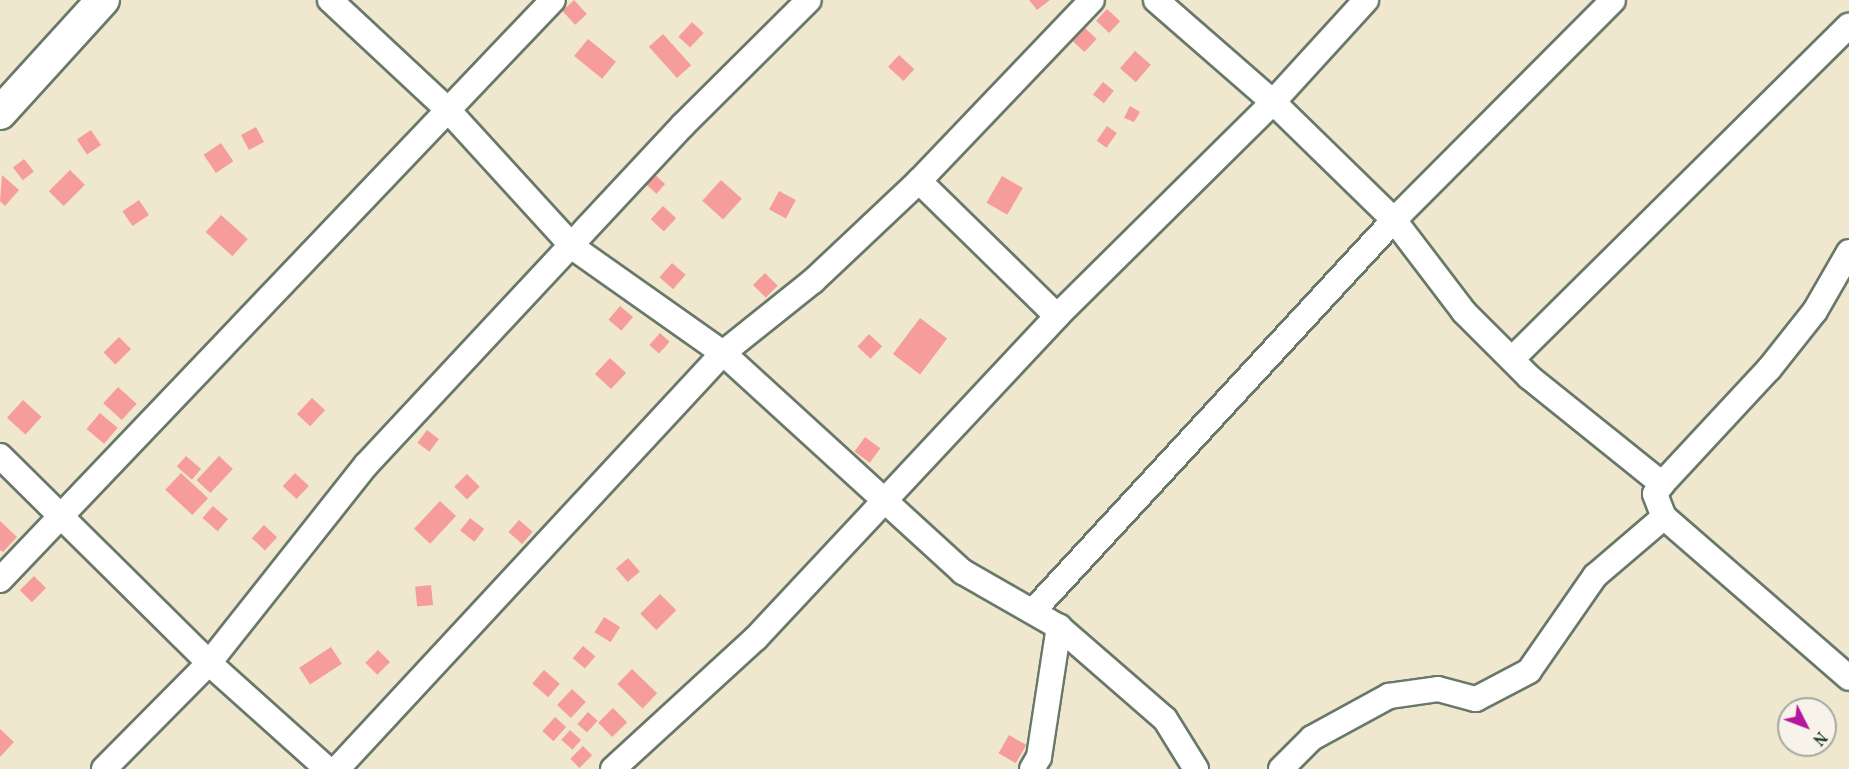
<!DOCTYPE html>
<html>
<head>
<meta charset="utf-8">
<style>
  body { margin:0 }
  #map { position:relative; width:1849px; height:769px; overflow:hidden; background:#efe8cf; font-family:Vollkorn,serif }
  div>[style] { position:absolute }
  .building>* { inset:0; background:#f69d9c; transform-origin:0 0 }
  .roads { filter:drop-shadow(2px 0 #68796a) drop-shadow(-2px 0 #68796a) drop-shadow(0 2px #68796a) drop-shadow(0 -2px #68796a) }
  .minor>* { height:24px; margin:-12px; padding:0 12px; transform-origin:12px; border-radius:12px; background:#fff }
  .tertiary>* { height:32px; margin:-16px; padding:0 16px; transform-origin:16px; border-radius:16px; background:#fff }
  span { translate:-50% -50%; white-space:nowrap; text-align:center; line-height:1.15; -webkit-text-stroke:6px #f7f3e8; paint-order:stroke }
  .north { position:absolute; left:1777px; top:697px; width:60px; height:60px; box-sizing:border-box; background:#f7f3e8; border:2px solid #a1aaa0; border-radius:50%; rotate:132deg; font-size:16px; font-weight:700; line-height:24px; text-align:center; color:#1f3d34 }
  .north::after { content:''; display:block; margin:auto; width:21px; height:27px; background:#b5179e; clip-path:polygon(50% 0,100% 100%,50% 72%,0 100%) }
</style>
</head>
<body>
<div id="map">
  <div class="building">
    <div style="left:574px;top:0;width:19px;height:16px;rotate:47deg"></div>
    <div style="clip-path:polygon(1029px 0,1050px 0,1037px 10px)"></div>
    <div style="left:1107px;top:9px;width:18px;height:16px;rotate:43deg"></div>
    <div style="left:692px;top:22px;width:16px;height:20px;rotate:43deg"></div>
    <div style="left:1085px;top:28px;width:16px;height:18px;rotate:43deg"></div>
    <div style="left:663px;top:34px;width:42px;height:19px;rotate:48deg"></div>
    <div style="left:588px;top:39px;width:36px;height:22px;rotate:39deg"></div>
    <div style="left:1135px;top:51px;width:21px;height:23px;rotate:41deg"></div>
    <div style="left:899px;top:55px;width:21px;height:16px;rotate:43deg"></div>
    <div style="left:1103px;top:82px;width:14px;height:16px;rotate:39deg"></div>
    <div style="clip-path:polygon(1130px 106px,1140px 112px,1134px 122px,1124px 118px)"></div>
    <div style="left:1107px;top:126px;width:12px;height:18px;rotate:35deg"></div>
    <div style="left:256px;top:127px;width:17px;height:17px;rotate:62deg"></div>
    <div style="left:91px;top:130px;width:18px;height:17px;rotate:56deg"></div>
    <div style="left:221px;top:143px;width:22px;height:21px;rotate:56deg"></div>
    <div style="left:24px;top:159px;width:16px;height:14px;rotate:52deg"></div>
    <div style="left:70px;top:170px;width:21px;height:30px;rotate:45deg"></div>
    <div style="left:654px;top:174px;width:15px;height:13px;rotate:42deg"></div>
    <div style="clip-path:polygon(2px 175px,19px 190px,5px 206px,0 201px)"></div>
    <div style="left:1002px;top:176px;width:24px;height:31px;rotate:30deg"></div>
    <div style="left:721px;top:180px;width:28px;height:28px;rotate:42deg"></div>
    <div style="left:779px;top:191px;width:19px;height:21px;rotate:28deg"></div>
    <div style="left:139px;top:200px;width:18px;height:20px;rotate:56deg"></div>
    <div style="left:663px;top:206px;width:18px;height:18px;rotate:43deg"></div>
    <div style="left:221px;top:215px;width:36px;height:23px;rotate:42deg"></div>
    <div style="left:672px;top:263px;width:18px;height:19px;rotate:41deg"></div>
    <div style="left:765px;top:273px;width:18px;height:17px;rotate:45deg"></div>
    <div style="left:620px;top:306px;width:17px;height:18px;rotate:40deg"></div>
    <div style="left:920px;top:318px;width:34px;height:45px;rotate:37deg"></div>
    <div style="left:660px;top:333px;width:13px;height:16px;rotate:42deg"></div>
    <div style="left:869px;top:334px;width:18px;height:17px;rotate:43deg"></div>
    <div style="left:119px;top:337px;width:17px;height:22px;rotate:45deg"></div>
    <div style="left:610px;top:358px;width:22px;height:22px;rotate:43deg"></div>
    <div style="left:118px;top:387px;width:25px;height:22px;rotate:42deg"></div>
    <div style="left:312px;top:398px;width:18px;height:22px;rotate:43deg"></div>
    <div style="left:23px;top:400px;width:25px;height:24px;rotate:42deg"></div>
    <div style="left:100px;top:413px;width:23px;height:21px;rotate:40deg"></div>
    <div style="left:427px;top:430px;width:15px;height:16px;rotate:37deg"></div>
    <div style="left:865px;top:437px;width:19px;height:18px;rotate:36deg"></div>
    <div style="left:186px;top:456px;width:20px;height:14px;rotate:41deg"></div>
    <div style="left:219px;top:456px;width:19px;height:33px;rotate:43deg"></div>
    <div style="left:181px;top:473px;width:37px;height:23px;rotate:43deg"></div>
    <div style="left:295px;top:473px;width:19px;height:18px;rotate:43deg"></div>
    <div style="left:467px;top:474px;width:18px;height:18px;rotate:45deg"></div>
    <div style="left:440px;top:501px;width:22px;height:38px;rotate:43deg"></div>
    <div style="left:213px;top:506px;width:20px;height:16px;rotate:41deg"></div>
    <div style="left:470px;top:518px;width:18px;height:16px;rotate:38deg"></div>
    <div style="left:519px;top:520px;width:18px;height:16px;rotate:41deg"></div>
    <div style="clip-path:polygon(0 521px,17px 537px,3px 552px,0 550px)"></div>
    <div style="left:264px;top:525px;width:18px;height:18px;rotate:43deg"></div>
    <div style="left:628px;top:558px;width:18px;height:16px;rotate:49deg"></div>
    <div style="left:34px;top:576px;width:17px;height:20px;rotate:45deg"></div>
    <div style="left:431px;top:585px;width:20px;height:16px;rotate:84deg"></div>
    <div style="left:660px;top:594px;width:23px;height:28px;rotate:45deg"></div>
    <div style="left:604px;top:617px;width:19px;height:18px;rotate:32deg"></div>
    <div style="left:583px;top:646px;width:16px;height:16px;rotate:40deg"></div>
    <div style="left:331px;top:647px;width:20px;height:38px;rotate:57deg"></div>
    <div style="left:378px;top:650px;width:17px;height:18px;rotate:45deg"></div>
    <div style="left:632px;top:669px;width:35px;height:21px;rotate:44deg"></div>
    <div style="left:544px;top:670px;width:21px;height:18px;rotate:41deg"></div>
    <div style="left:572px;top:689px;width:19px;height:22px;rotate:43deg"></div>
    <div style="left:613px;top:708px;width:20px;height:21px;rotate:45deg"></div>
    <div style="left:588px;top:712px;width:13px;height:16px;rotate:42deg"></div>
    <div style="left:555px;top:717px;width:15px;height:19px;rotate:42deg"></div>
    <div style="clip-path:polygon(0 729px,14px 742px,0 757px)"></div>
    <div style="left:570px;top:730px;width:15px;height:13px;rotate:42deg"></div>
    <div style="left:1009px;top:735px;width:20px;height:21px;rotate:30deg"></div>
    <div style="left:583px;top:746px;width:13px;height:18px;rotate:45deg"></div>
  </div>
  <div class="roads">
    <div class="minor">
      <div style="left:330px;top:0;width:160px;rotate:43deg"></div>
      <div style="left:447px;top:109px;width:188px;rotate:47.6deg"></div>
      <div style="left:574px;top:248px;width:182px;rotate:35.2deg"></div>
      <div style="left:723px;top:353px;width:325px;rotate:42.4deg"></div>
      <div style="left:963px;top:572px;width:111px;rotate:29.8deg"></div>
      <div style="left:1059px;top:627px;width:140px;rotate:41deg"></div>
      <div style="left:1165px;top:719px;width:59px;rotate:58.2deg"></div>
      <div style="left:1156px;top:0;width:155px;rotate:41.1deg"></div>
      <div style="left:1273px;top:102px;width:169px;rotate:44.3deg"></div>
      <div style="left:1394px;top:220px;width:116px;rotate:52.7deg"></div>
      <div style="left:1464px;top:312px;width:92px;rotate:45deg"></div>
      <div style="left:1529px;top:377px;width:171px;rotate:38.8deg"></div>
      <div style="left:1662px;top:484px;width:12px;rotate:125deg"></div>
      <div style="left:1655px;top:494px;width:25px;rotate:69deg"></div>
      <div style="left:1664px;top:517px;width:245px;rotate:41deg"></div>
      <div style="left:919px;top:181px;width:193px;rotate:44.4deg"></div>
      <div style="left:1512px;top:359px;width:474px;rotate:-44.7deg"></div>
      <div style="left:0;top:456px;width:294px;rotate:44.7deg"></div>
      <div style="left:209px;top:663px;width:159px;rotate:41.9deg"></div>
      <div style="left:1662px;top:484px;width:157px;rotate:-47.1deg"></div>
      <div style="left:1769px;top:369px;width:74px;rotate:-51.6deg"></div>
      <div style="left:1815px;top:311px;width:68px;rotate:-60deg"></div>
      <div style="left:0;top:580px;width:801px;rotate:-46.37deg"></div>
      <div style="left:1034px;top:610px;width:531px;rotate:-47.29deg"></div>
      <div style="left:1394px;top:220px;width:310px;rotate:-45.1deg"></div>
      <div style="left:104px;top:769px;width:149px;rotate:-45.3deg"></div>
      <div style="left:209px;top:663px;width:253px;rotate:-51.6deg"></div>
      <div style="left:366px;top:465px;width:465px;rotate:-47deg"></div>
      <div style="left:683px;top:125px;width:177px;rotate:-44.8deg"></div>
      <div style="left:337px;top:769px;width:567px;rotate:-47.14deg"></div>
      <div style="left:723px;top:353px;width:115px;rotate:-38.7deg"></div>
      <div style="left:813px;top:281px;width:146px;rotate:-43.3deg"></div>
      <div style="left:919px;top:181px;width:250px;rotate:-46.3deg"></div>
      <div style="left:613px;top:769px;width:194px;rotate:-42.5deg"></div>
      <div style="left:756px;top:638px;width:441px;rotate:-46.9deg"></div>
      <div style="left:1057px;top:316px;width:304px;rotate:-44.7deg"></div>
      <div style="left:1273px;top:102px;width:138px;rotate:-47.6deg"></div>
      <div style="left:1032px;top:769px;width:14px;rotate:-60deg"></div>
      <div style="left:1039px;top:757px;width:132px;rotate:-81.3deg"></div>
      <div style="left:1281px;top:769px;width:44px;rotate:-45deg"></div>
      <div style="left:1312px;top:738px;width:88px;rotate:-28.6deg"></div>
      <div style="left:1389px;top:696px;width:49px;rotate:-8.1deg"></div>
      <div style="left:1438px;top:689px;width:39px;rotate:15deg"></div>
      <div style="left:1476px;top:699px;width:60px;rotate:-27.8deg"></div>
      <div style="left:1529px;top:671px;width:116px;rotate:-55.2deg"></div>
      <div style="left:1595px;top:576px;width:91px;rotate:-40.5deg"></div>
    </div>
    <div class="tertiary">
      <div style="left:0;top:113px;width:153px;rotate:-47.7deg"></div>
    </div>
  </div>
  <div class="north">N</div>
</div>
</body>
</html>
